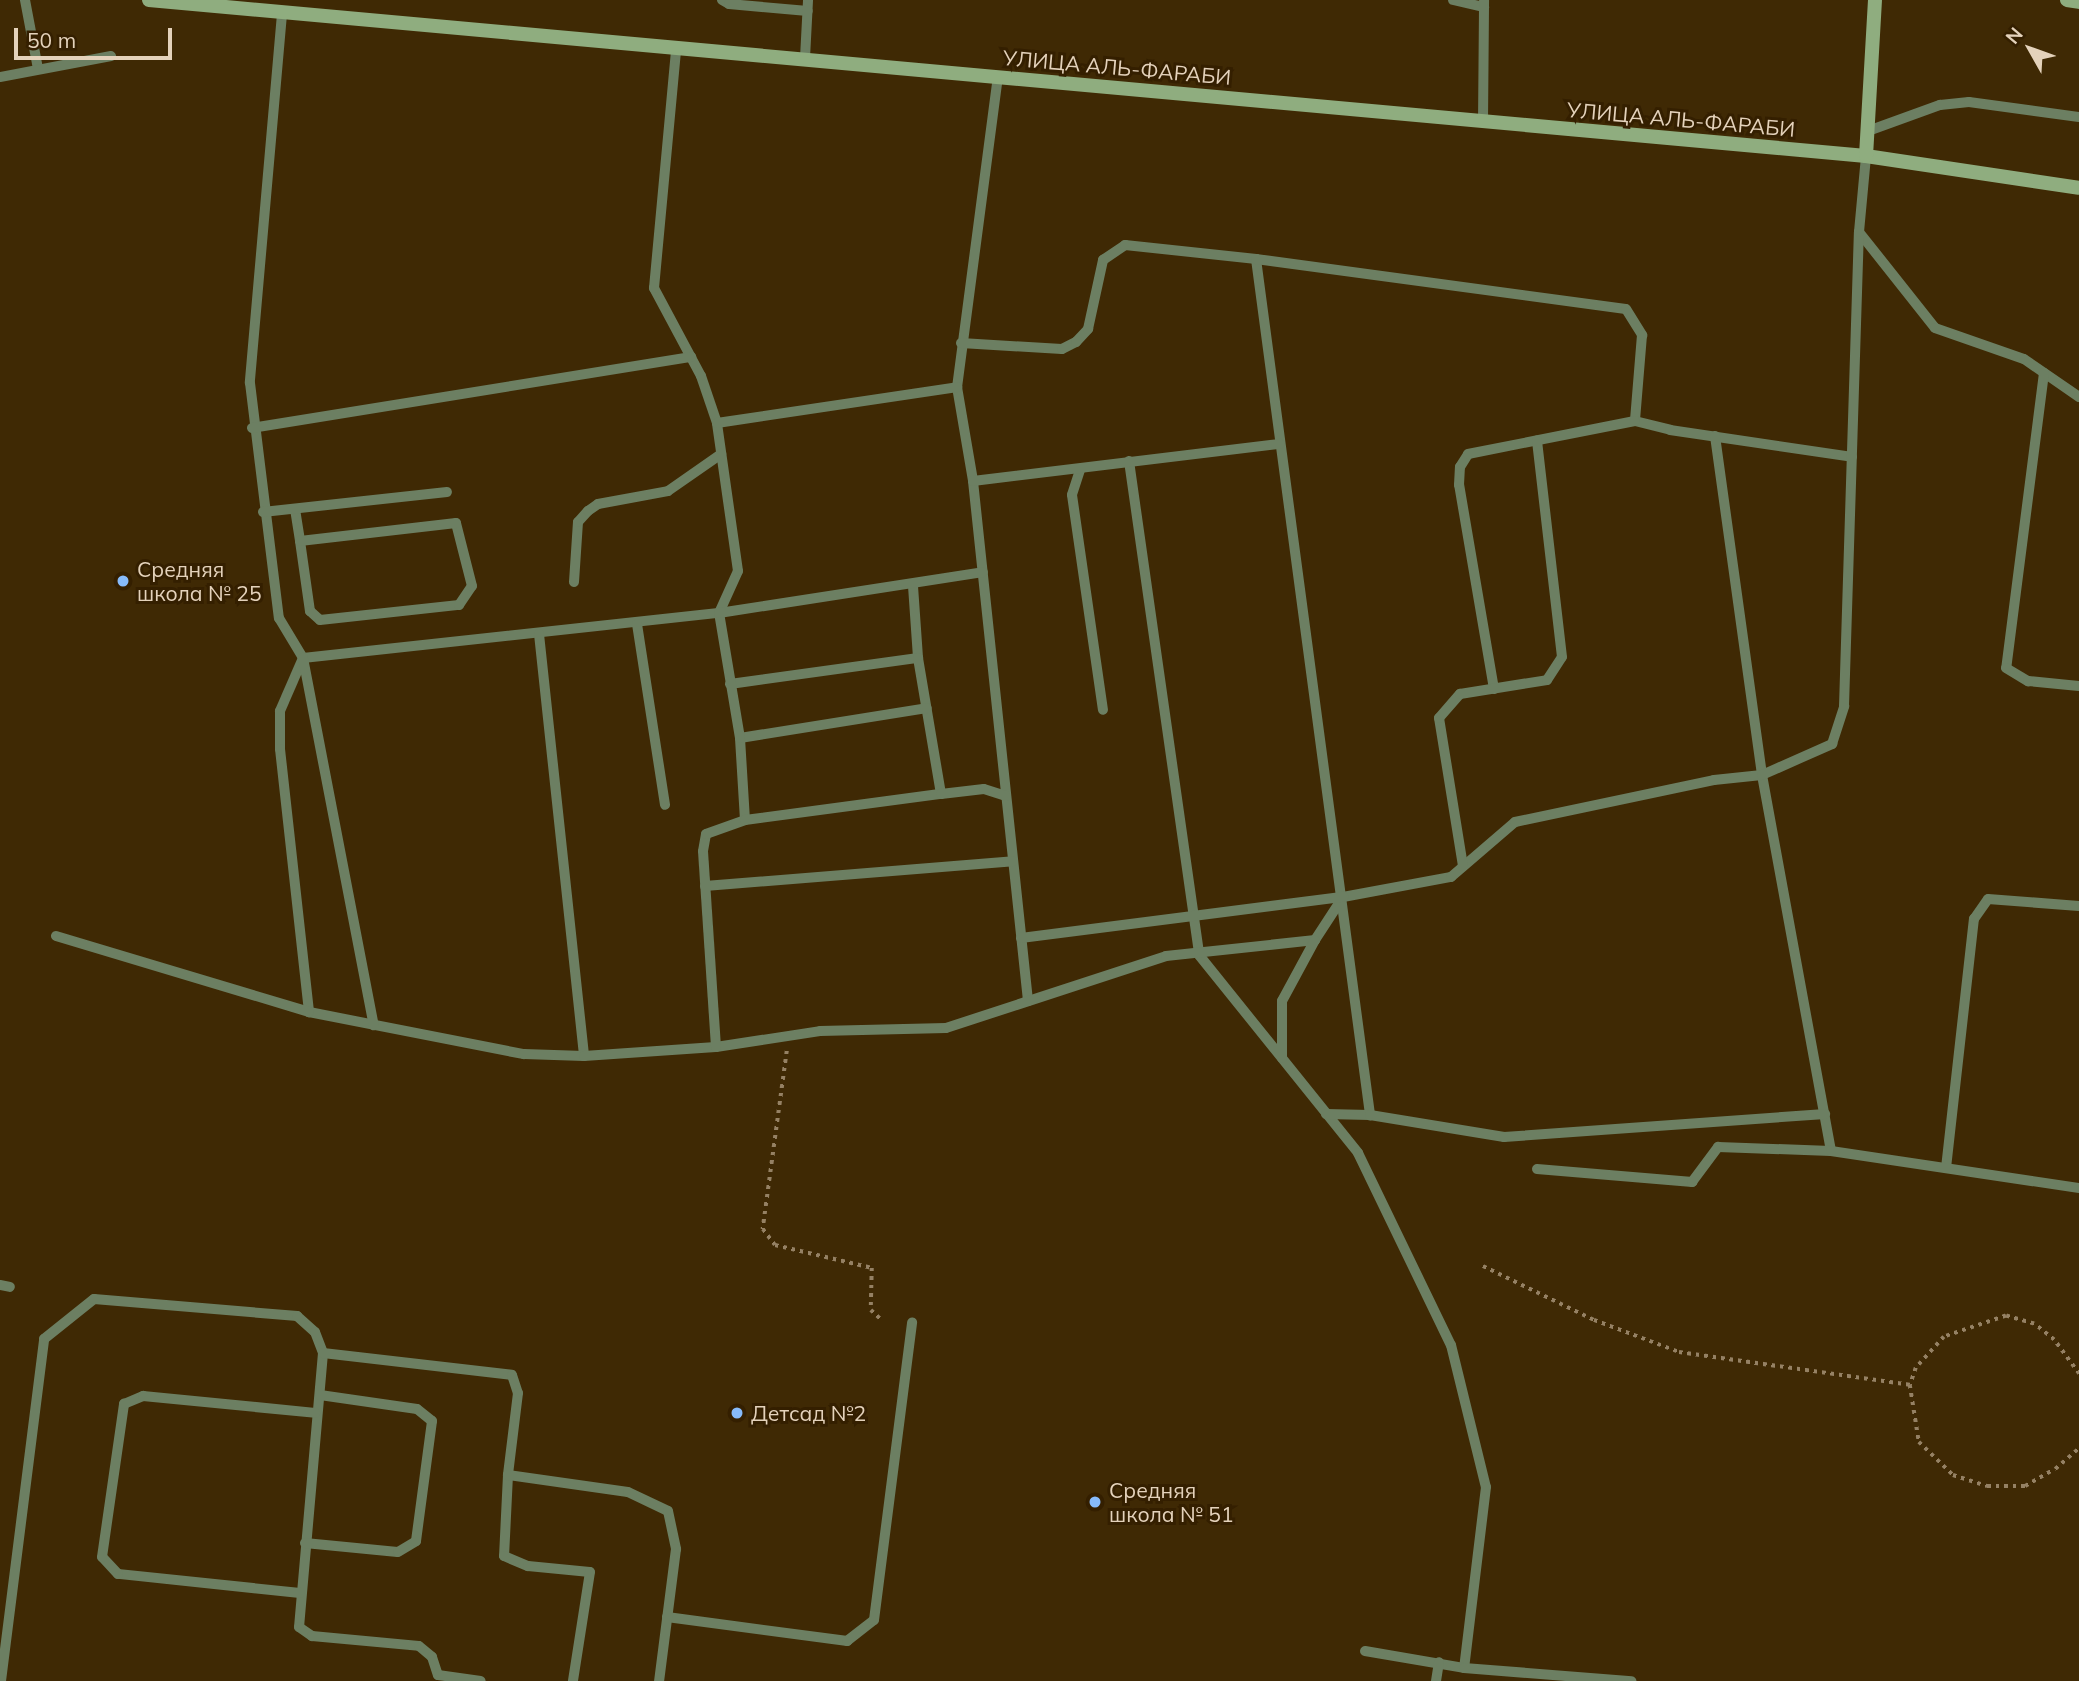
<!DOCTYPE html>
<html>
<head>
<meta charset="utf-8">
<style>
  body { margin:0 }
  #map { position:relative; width:2079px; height:1681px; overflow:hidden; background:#3f2904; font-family:Mulish,sans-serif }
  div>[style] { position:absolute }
  .path>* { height:3.5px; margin-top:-1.75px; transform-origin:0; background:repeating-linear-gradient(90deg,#958164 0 3.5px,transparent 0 8.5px) }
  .service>* { height:10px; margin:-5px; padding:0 5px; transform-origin:5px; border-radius:5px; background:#6c7f62 }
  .secondary>* { height:14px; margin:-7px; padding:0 7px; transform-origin:7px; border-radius:7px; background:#8fad7f }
  .dots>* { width:19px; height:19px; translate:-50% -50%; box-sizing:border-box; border:4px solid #341f00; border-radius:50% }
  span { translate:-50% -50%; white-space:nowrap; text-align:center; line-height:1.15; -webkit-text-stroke:6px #341f00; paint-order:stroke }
  .street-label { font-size:21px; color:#e4d2bb }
  .poi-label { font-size:21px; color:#e4d2bb }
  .left { translate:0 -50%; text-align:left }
  .north { position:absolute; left:1995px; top:14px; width:70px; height:70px; -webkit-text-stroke:5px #341f00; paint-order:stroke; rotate:310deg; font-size:19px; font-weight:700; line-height:28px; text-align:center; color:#e4d2bb }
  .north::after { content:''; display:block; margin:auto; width:24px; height:32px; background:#e4d2bb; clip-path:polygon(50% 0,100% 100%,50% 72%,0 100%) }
  .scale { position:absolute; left:14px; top:28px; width:158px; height:32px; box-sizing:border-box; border:4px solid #e4d2bb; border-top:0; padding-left:9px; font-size:21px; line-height:24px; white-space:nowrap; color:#e4d2bb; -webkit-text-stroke:5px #341f00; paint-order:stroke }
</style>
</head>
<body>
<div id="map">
  <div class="path">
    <div style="left:787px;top:1051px;width:180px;rotate:97.7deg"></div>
    <div style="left:763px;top:1229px;width:20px;rotate:53deg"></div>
    <div style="left:775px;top:1245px;width:100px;rotate:13.3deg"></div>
    <div style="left:872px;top:1268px;width:42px;rotate:91.4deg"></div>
    <div style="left:871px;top:1310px;width:16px;rotate:43deg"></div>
    <div style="left:1483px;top:1266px;width:123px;rotate:25.9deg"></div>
    <div style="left:1594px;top:1320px;width:91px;rotate:20.6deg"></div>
    <div style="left:1679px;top:1352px;width:233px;rotate:8.1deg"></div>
    <div style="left:2079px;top:1374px;width:42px;rotate:-126.3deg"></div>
    <div style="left:2054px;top:1340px;width:26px;rotate:-141deg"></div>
    <div style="left:2034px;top:1324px;width:29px;rotate:-164deg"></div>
    <div style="left:2006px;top:1316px;width:65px;rotate:161.3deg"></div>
    <div style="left:1944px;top:1337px;width:42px;rotate:132.1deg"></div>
    <div style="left:1916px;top:1368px;width:18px;rotate:109deg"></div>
    <div style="left:1910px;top:1385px;width:58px;rotate:81deg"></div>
    <div style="left:1919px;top:1442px;width:47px;rotate:44.1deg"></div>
    <div style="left:1953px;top:1475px;width:36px;rotate:18deg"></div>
    <div style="left:1987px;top:1486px;width:38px"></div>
    <div style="left:2025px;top:1486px;width:34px;rotate:-30deg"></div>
    <div style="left:2055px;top:1469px;width:32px;rotate:-41deg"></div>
  </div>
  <div class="service">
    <div style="left:25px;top:0;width:70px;rotate:79.3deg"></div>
    <div style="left:722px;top:0;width:8px;rotate:30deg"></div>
    <div style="left:729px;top:4px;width:79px;rotate:5.1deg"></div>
    <div style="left:1453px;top:0;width:32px;rotate:13deg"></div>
    <div style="left:282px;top:14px;width:370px;rotate:95deg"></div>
    <div style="left:250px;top:383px;width:237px;rotate:83deg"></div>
    <div style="left:279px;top:618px;width:47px;rotate:59deg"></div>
    <div style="left:303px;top:658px;width:418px;rotate:-6.2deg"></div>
    <div style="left:719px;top:613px;width:46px;rotate:-65.7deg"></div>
    <div style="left:738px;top:571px;width:149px;rotate:-98.1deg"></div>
    <div style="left:717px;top:423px;width:50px;rotate:-108.8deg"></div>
    <div style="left:701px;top:376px;width:100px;rotate:-118.1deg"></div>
    <div style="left:654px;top:288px;width:239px;rotate:-84.7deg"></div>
    <div style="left:805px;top:58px;width:58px;rotate:-87deg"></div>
    <div style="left:998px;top:76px;width:314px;rotate:97.5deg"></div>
    <div style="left:957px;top:387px;width:95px;rotate:80.3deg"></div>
    <div style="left:973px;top:481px;width:523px;rotate:83.96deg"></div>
    <div style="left:0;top:77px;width:113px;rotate:-10.7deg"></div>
    <div style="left:1483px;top:122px;width:122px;rotate:-89.5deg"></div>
    <div style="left:1868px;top:131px;width:77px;rotate:-19.9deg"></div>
    <div style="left:1940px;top:105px;width:29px;rotate:-6deg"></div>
    <div style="left:1969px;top:102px;width:111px;rotate:7.8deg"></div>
    <div style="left:1859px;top:232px;width:122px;rotate:51.6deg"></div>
    <div style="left:1935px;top:328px;width:94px;rotate:19.2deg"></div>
    <div style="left:2024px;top:359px;width:67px;rotate:34.6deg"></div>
    <div style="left:1256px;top:259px;width:864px;rotate:82.41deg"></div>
    <div style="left:961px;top:343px;width:101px;rotate:3.4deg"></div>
    <div style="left:1062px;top:349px;width:16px;rotate:-27deg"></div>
    <div style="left:1076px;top:342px;width:18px;rotate:-47deg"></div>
    <div style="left:1088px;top:329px;width:71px;rotate:-77.7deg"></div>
    <div style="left:1103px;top:260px;width:27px;rotate:-34deg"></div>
    <div style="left:1125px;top:245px;width:132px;rotate:6.1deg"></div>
    <div style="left:1256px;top:259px;width:373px;rotate:7.7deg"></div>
    <div style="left:1626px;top:309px;width:31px;rotate:58deg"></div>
    <div style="left:1642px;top:335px;width:86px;rotate:94.7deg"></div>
    <div style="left:1635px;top:421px;width:36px;rotate:14deg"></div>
    <div style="left:1670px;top:430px;width:184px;rotate:8.4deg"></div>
    <div style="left:2044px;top:373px;width:297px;rotate:97.3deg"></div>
    <div style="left:2006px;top:668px;width:26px;rotate:31deg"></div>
    <div style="left:2028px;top:681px;width:51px;rotate:5.6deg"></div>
    <div style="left:717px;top:423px;width:243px;rotate:-8.5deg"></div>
    <div style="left:252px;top:428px;width:445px;rotate:-9.2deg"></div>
    <div style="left:1715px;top:436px;width:342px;rotate:82.1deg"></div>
    <div style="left:1762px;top:775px;width:382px;rotate:79.6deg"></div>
    <div style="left:1129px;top:461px;width:499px;rotate:81.9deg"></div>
    <div style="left:1199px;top:955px;width:254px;rotate:51.2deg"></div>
    <div style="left:1358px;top:1153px;width:213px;rotate:64.2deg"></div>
    <div style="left:1451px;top:1345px;width:146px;rotate:76.2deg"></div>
    <div style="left:1486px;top:1487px;width:182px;rotate:96.9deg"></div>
    <div style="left:1080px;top:470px;width:26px;rotate:108deg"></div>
    <div style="left:1072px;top:495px;width:217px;rotate:81.8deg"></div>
    <div style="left:973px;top:481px;width:309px;rotate:-6.9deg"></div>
    <div style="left:295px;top:509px;width:32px;rotate:81deg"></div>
    <div style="left:300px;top:541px;width:71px;rotate:81.9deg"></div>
    <div style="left:310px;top:611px;width:13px;rotate:42deg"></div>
    <div style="left:320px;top:620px;width:140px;rotate:-6.2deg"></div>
    <div style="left:459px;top:605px;width:23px;rotate:-56deg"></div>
    <div style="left:472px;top:586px;width:65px;rotate:-104.3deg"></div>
    <div style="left:456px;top:523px;width:157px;rotate:173.4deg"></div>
    <div style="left:263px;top:512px;width:185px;rotate:-6.2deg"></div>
    <div style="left:574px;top:582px;width:60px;rotate:-86.2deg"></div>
    <div style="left:578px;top:522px;width:15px;rotate:-48deg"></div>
    <div style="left:588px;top:511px;width:12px;rotate:-35deg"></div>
    <div style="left:598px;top:504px;width:71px;rotate:-10.5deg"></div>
    <div style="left:668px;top:491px;width:65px;rotate:-34.9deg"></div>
    <div style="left:913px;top:586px;width:72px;rotate:86deg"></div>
    <div style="left:637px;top:624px;width:183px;rotate:81.2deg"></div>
    <div style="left:539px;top:634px;width:424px;rotate:83.9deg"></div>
    <div style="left:303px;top:658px;width:58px;rotate:113.5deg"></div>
    <div style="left:280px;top:711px;width:38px;rotate:90deg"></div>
    <div style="left:280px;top:749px;width:265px;rotate:83.7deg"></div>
    <div style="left:309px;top:1012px;width:219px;rotate:11.1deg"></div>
    <div style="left:524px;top:1054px;width:60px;rotate:1.9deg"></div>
    <div style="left:584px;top:1056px;width:132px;rotate:-3.9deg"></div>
    <div style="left:716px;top:1047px;width:105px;rotate:-8.7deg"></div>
    <div style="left:820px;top:1031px;width:126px;rotate:-1.4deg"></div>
    <div style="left:946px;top:1028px;width:231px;rotate:-18.1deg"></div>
    <div style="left:1166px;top:956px;width:150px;rotate:-6.1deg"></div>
    <div style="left:1315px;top:940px;width:51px;rotate:-56.9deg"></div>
    <div style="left:1343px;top:897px;width:110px;rotate:-10.5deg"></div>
    <div style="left:1451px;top:877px;width:84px;rotate:-40.7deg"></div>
    <div style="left:1515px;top:822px;width:203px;rotate:-11.9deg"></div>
    <div style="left:1714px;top:780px;width:48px;rotate:-5.9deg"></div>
    <div style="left:1762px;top:775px;width:77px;rotate:-23.9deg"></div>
    <div style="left:1832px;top:744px;width:40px;rotate:-72deg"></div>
    <div style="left:1844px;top:706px;width:474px;rotate:-88.2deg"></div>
    <div style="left:1859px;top:232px;width:76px;rotate:-84.7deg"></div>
    <div style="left:303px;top:658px;width:374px;rotate:79.1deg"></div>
    <div style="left:730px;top:684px;width:190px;rotate:-7.9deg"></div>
    <div style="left:918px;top:658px;width:138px;rotate:80.4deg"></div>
    <div style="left:1494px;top:689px;width:207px;rotate:-99.7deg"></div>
    <div style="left:1459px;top:485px;width:18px;rotate:-87deg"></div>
    <div style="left:1460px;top:467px;width:15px;rotate:-58deg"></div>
    <div style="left:1468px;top:454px;width:170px;rotate:-11.2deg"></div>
    <div style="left:740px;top:738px;width:189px;rotate:-9.1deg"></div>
    <div style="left:745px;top:820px;width:82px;rotate:-93.5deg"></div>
    <div style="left:740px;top:738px;width:127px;rotate:-99.5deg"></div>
    <div style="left:719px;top:613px;width:267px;rotate:-8.8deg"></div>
    <div style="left:1463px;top:866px;width:150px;rotate:-99.2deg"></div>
    <div style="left:1439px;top:718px;width:32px;rotate:-49deg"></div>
    <div style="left:1460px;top:694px;width:88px;rotate:-9.1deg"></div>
    <div style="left:1547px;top:680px;width:27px;rotate:-57deg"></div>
    <div style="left:1562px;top:657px;width:218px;rotate:-96.6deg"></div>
    <div style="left:705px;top:886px;width:309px;rotate:-4.6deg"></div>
    <div style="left:56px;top:936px;width:264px;rotate:16.7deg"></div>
    <div style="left:1021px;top:938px;width:325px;rotate:-7.3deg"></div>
    <div style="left:716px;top:1047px;width:196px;rotate:-93.8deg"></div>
    <div style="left:703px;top:851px;width:17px;rotate:-80deg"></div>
    <div style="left:706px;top:834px;width:41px;rotate:-19.7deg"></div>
    <div style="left:745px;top:820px;width:198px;rotate:-7.6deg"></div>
    <div style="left:941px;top:794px;width:43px;rotate:-6.6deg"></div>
    <div style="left:984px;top:789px;width:23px;rotate:18deg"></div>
    <div style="left:1282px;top:1058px;width:57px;rotate:-90deg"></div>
    <div style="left:1282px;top:1001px;width:69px;rotate:-61.6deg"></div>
    <div style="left:1326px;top:1114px;width:44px;rotate:1.3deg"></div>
    <div style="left:1370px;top:1115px;width:136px;rotate:9.3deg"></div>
    <div style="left:1504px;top:1137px;width:322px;rotate:-4.1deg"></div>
    <div style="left:1946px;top:1168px;width:251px;rotate:-83.6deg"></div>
    <div style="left:1974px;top:919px;width:24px;rotate:-55deg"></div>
    <div style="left:1988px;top:899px;width:91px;rotate:4.4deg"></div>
    <div style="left:1537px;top:1169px;width:156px;rotate:4.8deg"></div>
    <div style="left:1692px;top:1182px;width:44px;rotate:-53.4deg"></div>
    <div style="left:1718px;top:1147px;width:113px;rotate:2deg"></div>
    <div style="left:1831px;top:1151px;width:251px;rotate:8.5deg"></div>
    <div style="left:0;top:1285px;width:10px;rotate:11deg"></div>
    <div style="left:323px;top:1353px;width:275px;rotate:95deg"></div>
    <div style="left:299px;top:1627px;width:16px;rotate:35deg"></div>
    <div style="left:312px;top:1636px;width:107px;rotate:5.3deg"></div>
    <div style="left:419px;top:1646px;width:17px;rotate:40deg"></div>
    <div style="left:432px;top:1657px;width:19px;rotate:72deg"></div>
    <div style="left:438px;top:1675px;width:43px;rotate:7.9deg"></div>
    <div style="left:508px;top:1475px;width:81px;rotate:92.8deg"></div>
    <div style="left:504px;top:1556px;width:26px;rotate:23deg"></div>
    <div style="left:528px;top:1566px;width:62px;rotate:5.5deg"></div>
    <div style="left:590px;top:1572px;width:110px;rotate:98.9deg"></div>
    <div style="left:305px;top:1543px;width:93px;rotate:5.5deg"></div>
    <div style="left:398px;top:1552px;width:21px;rotate:-31deg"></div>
    <div style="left:416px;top:1541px;width:121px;rotate:-82.4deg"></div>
    <div style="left:432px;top:1421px;width:19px;rotate:-141deg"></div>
    <div style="left:417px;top:1409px;width:98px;rotate:-171.8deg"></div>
    <div style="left:300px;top:1593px;width:183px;rotate:-174deg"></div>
    <div style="left:118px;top:1574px;width:23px;rotate:-133deg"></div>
    <div style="left:102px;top:1557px;width:155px;rotate:-81.8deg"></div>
    <div style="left:124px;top:1404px;width:21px;rotate:-23deg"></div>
    <div style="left:143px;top:1396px;width:173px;rotate:5.6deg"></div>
    <div style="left:667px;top:1617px;width:182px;rotate:7.6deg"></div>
    <div style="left:847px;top:1641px;width:34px;rotate:-38deg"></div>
    <div style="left:874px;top:1620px;width:300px;rotate:-82.7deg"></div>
    <div style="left:1365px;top:1651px;width:100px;rotate:9.7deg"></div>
    <div style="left:1464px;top:1668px;width:168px;rotate:4.5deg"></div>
    <div style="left:1px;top:1681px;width:345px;rotate:-82.8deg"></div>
    <div style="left:44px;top:1339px;width:64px;rotate:-38.7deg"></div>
    <div style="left:94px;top:1299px;width:204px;rotate:4.8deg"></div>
    <div style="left:297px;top:1316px;width:24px;rotate:42deg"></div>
    <div style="left:315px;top:1332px;width:22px;rotate:69deg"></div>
    <div style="left:323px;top:1353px;width:190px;rotate:6.6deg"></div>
    <div style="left:512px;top:1375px;width:19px;rotate:72deg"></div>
    <div style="left:518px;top:1393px;width:83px;rotate:97deg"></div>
    <div style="left:508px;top:1475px;width:121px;rotate:8.1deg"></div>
    <div style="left:628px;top:1492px;width:44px;rotate:25.4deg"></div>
    <div style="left:668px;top:1511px;width:39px;rotate:78deg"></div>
    <div style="left:676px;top:1549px;width:133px;rotate:97.3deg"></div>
    <div style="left:1436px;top:1681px;width:19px;rotate:-81deg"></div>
  </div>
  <div class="secondary">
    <div style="left:149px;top:0;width:1724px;rotate:5.19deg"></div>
    <div style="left:1866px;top:156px;width:215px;rotate:8.5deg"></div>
    <div style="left:2067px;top:0;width:12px;rotate:9deg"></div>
    <div style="left:1866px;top:156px;width:156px;rotate:-86.7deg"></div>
  </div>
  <div class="dots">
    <div style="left:123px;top:581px;background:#87bbfb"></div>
    <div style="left:737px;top:1413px;background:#87bbfb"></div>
    <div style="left:1095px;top:1502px;background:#87bbfb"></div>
  </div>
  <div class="street-label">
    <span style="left:1117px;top:67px;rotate:5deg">УЛИЦА АЛЬ-ФАРАБИ</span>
    <span style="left:1681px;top:119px;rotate:5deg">УЛИЦА АЛЬ-ФАРАБИ</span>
  </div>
  <div class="poi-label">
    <span class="left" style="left:137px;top:581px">Средняя<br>школа № 25</span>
    <span class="left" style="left:751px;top:1413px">Детсад №2</span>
    <span class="left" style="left:1109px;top:1502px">Средняя<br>школа № 51</span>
  </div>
  <div class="north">N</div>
  <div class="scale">50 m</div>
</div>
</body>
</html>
